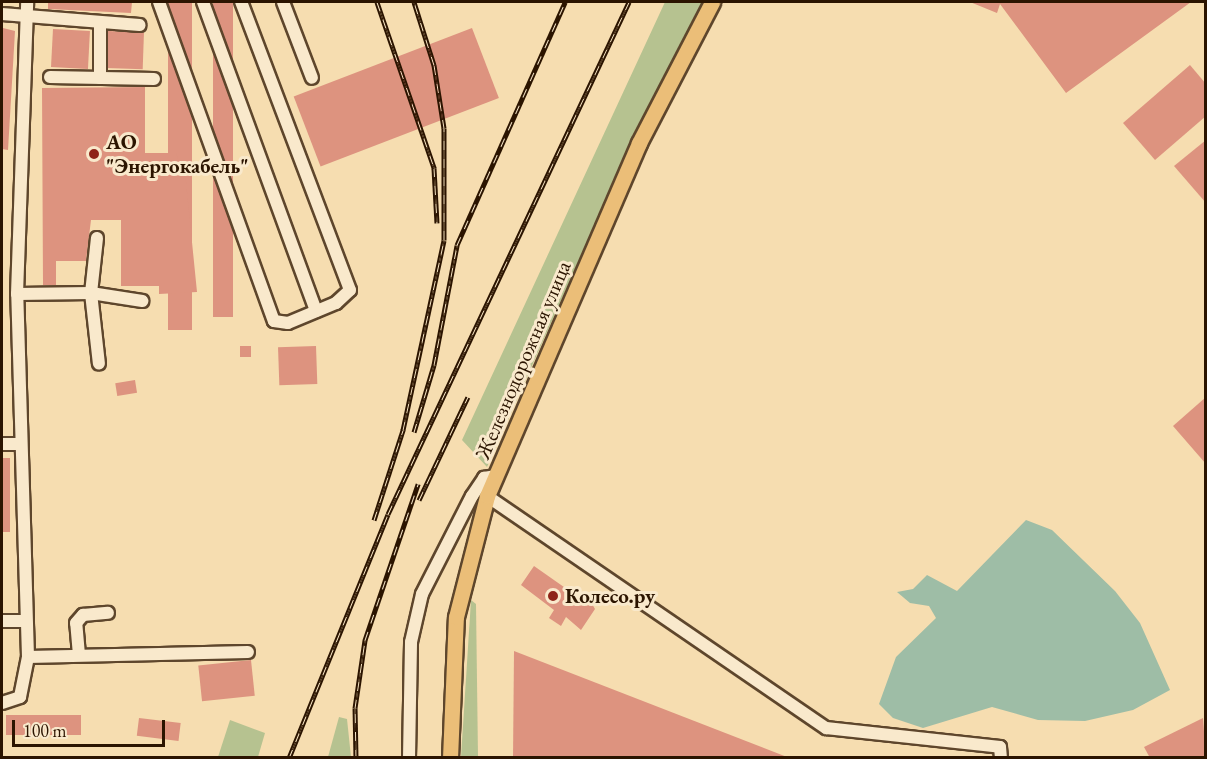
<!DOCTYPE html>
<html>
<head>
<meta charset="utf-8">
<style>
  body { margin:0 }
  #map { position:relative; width:1207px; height:759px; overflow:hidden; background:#f6ddb0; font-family:"EB Garamond",serif }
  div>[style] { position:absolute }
  .green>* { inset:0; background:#b6c290 }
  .water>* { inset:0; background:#9ebda6 }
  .building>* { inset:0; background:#dd937f; transform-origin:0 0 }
  .roads { filter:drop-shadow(2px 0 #5e462c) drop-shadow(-2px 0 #5e462c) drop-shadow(0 2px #5e462c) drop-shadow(0 -2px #5e462c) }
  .minor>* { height:12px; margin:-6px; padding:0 6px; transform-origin:6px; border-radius:6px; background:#f9e9cc }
  .major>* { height:15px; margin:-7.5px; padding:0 7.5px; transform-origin:7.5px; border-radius:7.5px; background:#ebbe78 }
  .rail>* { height:5px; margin-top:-2.5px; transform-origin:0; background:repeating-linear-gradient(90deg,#f9e9cc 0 9px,#2b1400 0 18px); box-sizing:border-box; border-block:2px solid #2b1400 }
  .dots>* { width:16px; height:16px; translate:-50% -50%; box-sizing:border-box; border:3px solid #f9e9cc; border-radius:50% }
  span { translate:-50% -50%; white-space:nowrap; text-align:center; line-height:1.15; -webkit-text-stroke:6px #f9e9cc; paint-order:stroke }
  .poi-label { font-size:21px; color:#2b1400; font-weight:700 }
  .left { translate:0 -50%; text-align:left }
  .street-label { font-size:21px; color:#2b1400 }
  .frame { position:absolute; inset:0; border:3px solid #2b1400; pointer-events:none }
  .scale { position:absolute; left:12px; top:720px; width:153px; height:27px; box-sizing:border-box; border:3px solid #2b1400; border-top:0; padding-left:8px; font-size:18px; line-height:21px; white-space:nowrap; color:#2b1400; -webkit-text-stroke:4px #f9e9cc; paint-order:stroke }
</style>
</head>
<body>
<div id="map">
  <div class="green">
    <div style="clip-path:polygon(665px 2px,702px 2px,639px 125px,487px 467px,462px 440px)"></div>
    <div style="clip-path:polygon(471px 600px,476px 604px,478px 757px,461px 757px)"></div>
    <div style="clip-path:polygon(339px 717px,347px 719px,351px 757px,328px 757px)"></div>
    <div style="clip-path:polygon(230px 720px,265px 733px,258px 757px,218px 757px)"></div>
  </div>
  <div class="water">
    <div style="clip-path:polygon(1026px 520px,1052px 530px,1115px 591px,1140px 623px,1170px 690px,1133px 710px,1085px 721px,1038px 720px,992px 707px,923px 728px,893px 718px,879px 704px,896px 657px,936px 618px,929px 606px,910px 603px,897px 592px,913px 589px,927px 575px,957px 591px)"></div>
  </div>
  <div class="building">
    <div style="clip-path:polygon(48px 2px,132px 2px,131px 13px,48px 9px)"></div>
    <div style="left:168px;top:2px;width:24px;height:328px"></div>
    <div style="left:213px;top:2px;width:20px;height:315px"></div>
    <div style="clip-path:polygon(970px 2px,1191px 2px,1066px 93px,1000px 4px,997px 13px)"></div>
    <div style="clip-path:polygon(3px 28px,15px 31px,8px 150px,2px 149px)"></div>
    <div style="left:472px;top:28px;width:75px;height:191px;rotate:69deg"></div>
    <div style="left:53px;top:29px;width:37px;height:38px;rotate:3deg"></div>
    <div style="left:108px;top:31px;width:36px;height:37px;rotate:2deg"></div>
    <div style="clip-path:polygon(1190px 65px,1206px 84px,1206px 116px,1155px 160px,1123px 123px)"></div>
    <div style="clip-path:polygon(145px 87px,145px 153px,176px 153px,186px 182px,197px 292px,159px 294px,159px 286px,121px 286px,121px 220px,91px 220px,86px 261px,56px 261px,56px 285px,43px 285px,42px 88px)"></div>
    <div style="clip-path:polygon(1206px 140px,1206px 203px,1174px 166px)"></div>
    <div style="left:240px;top:346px;width:11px;height:11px"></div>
    <div style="left:316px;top:346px;width:38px;height:38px;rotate:88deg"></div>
    <div style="left:135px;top:380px;width:13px;height:20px;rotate:81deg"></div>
    <div style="clip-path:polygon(1206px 397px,1206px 464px,1173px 426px)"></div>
    <div style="left:2px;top:458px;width:8px;height:74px"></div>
    <div style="clip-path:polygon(534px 566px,581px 599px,588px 597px,595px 609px,581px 630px,566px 617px,561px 626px,549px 618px,554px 610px,521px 585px)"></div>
    <div style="clip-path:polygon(514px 651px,787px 757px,786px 758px,513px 758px)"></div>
    <div style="left:251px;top:660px;width:36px;height:53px;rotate:84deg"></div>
    <div style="left:81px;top:715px;width:20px;height:75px;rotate:90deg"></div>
    <div style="left:139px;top:718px;width:42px;height:18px;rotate:7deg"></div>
    <div style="clip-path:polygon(1203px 718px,1206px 758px,1150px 758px,1144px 747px)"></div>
  </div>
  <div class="roads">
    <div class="minor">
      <div style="left:159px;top:2px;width:339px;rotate:70.2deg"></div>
      <div style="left:274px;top:321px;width:14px;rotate:8deg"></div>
      <div style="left:288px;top:323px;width:52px;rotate:-22.6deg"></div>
      <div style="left:336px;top:303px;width:19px;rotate:-43deg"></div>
      <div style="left:350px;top:290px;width:308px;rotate:-110.7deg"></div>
      <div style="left:203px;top:2px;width:329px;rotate:69.9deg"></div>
      <div style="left:283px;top:2px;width:81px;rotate:69.1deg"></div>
      <div style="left:2px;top:14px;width:138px;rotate:4.6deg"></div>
      <div style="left:50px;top:77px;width:104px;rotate:1.1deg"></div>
      <div style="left:100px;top:78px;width:54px;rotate:-90deg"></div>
      <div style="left:97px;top:238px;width:55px;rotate:96.2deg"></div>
      <div style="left:91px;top:293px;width:71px;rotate:83.6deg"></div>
      <div style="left:17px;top:294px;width:74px;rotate:-0.8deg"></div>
      <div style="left:91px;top:293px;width:52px;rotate:8.9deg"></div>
      <div style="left:2px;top:444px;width:18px"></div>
      <div style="left:487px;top:496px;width:411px;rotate:34.4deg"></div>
      <div style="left:826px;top:728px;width:175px;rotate:6.2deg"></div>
      <div style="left:1000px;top:747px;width:11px;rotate:85deg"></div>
      <div style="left:2px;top:621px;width:24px"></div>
      <div style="left:79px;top:655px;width:32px;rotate:-95deg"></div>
      <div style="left:76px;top:623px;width:11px;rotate:-49deg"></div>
      <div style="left:83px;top:615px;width:25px;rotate:-5deg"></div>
      <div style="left:28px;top:657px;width:220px;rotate:-1.3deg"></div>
      <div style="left:2px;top:703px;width:19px;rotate:-18deg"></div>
      <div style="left:20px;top:697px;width:41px;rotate:-78.7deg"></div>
      <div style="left:28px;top:657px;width:363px;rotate:-91.7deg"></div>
      <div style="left:17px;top:294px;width:292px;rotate:-88deg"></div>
      <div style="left:409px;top:758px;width:116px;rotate:-89deg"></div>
      <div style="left:411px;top:642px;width:49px;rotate:-77.1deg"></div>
      <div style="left:422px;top:594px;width:110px;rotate:-63deg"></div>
      <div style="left:472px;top:496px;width:22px;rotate:-56deg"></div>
      <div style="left:484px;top:478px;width:11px;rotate:-10deg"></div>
    </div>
    <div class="major">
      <div style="left:450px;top:758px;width:141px;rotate:-87.6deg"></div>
      <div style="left:456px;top:617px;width:125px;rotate:-75.6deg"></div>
      <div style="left:487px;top:496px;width:384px;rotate:-66.7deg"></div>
      <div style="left:639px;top:143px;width:159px;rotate:-62.6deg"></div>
    </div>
  </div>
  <div class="rail">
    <div style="left:377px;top:2px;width:176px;rotate:71deg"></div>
    <div style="left:434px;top:168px;width:55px;rotate:86.9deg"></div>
    <div style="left:414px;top:432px;width:70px;rotate:-73.4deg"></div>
    <div style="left:434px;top:365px;width:122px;rotate:-79.1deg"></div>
    <div style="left:457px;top:245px;width:266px;rotate:-66deg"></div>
    <div style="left:419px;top:500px;width:114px;rotate:-64.6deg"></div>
    <div style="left:374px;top:520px;width:95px;rotate:-72.1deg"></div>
    <div style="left:403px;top:430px;width:194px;rotate:-77.8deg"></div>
    <div style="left:444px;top:240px;width:112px;rotate:-90deg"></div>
    <div style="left:444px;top:128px;width:64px;rotate:-99deg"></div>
    <div style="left:434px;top:65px;width:66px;rotate:-107.6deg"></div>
    <div style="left:289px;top:758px;width:263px;rotate:-67.9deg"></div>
    <div style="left:388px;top:514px;width:566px;rotate:-64.79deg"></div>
    <div style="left:356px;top:758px;width:50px;rotate:-91.1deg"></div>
    <div style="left:355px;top:708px;width:69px;rotate:-81.6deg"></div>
    <div style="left:365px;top:640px;width:165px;rotate:-71.2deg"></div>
  </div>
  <div class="dots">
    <div style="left:94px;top:154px;background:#8f2418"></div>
    <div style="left:553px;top:596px;background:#8f2418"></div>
  </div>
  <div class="poi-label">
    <span class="left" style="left:106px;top:154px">АО<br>"Энергокабель"</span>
    <span class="left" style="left:565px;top:596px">Колесо.ру</span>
  </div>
  <div class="street-label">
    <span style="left:523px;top:360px;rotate:-67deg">Железнодорожная улица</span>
  </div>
  <div class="frame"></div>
  <div class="scale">100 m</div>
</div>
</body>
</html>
